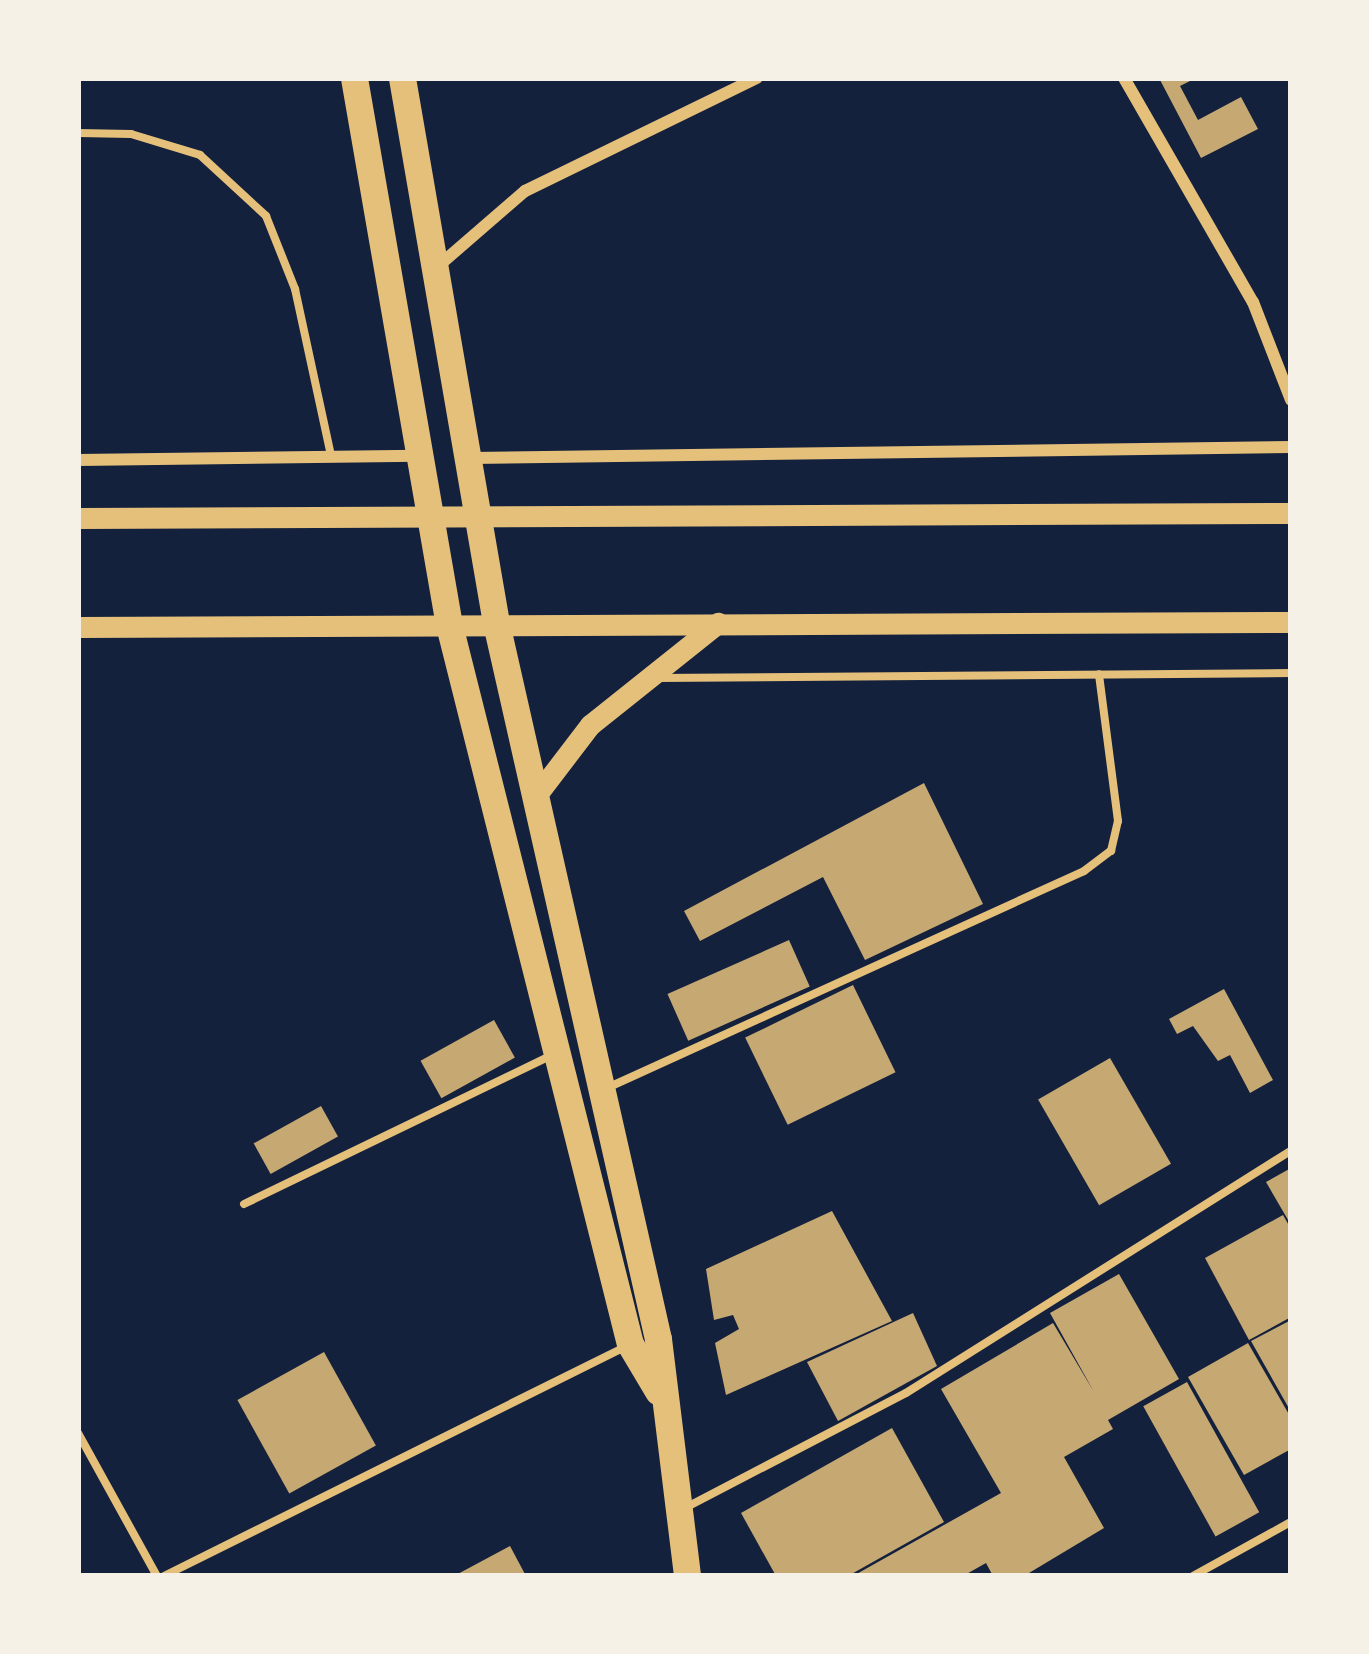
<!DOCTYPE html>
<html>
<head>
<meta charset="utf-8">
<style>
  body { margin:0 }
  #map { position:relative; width:1369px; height:1654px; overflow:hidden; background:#14213d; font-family:Roboto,sans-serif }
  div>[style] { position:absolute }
  .building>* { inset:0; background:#c6a872; transform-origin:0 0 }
  .service>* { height:8px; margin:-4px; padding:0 4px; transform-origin:4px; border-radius:4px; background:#e5c07b }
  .minor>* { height:12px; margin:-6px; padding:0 6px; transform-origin:6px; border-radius:6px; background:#e5c07b }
  .tertiary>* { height:21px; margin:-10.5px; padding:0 10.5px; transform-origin:10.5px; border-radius:10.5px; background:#e5c07b }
  .primary>* { height:27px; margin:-13.5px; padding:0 13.5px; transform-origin:13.5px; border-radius:13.5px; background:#e5c07b }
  span { translate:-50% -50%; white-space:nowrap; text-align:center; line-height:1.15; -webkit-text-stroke:9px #f6f1e7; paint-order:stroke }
  .frame { position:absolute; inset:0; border:81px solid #f6f1e7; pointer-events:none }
</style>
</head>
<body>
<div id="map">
  <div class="building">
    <div style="clip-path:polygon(1159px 78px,1196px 78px,1180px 86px,1198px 120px,1241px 97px,1258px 129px,1201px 158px)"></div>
    <div style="clip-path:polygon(924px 783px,983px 904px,865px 960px,823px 877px,700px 941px,684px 911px)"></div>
    <div style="left:789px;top:940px;width:51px;height:133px;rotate:66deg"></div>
    <div style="left:853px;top:985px;width:97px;height:120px;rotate:64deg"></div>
    <div style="clip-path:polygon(1224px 989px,1273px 1080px,1250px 1093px,1230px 1055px,1218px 1061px,1193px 1026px,1177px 1034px,1169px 1019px)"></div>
    <div style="left:494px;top:1020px;width:43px;height:84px;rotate:61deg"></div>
    <div style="left:1110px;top:1058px;width:122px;height:83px;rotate:60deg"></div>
    <div style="left:321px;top:1106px;width:35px;height:77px;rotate:61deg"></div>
    <div style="clip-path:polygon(1291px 1168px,1291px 1225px,1266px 1182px)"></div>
    <div style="clip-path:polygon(832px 1211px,892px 1321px,726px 1395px,715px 1343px,739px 1329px,733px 1315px,714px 1320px,706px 1269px)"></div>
    <div style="clip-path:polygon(1283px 1215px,1291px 1229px,1291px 1317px,1249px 1340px,1205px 1258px)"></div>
    <div style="clip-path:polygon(1119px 1274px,1179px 1379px,1108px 1420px,1113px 1429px,1064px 1457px,1104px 1528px,1024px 1576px,993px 1576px,986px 1563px,963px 1576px,853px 1576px,1001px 1493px,941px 1389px,1053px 1323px,1094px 1392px,1050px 1313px)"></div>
    <div style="clip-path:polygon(913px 1313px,937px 1366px,838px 1421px,807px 1362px)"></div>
    <div style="clip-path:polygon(1291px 1320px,1291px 1412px,1251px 1341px)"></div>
    <div style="clip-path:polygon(1248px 1343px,1291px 1418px,1291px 1449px,1244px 1475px,1188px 1377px)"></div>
    <div style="left:324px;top:1352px;width:107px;height:99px;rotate:61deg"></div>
    <div style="left:1187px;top:1382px;width:149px;height:50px;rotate:61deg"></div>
    <div style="clip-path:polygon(892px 1428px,944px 1522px,848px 1576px,776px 1576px,741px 1513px)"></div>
    <div style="clip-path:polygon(510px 1546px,526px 1576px,454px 1576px)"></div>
  </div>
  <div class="service">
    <div style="left:78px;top:133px;width:53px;rotate:1.1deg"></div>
    <div style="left:131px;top:134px;width:72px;rotate:16.9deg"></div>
    <div style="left:200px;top:155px;width:90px;rotate:42.7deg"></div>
    <div style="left:266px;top:216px;width:79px;rotate:68.3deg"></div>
    <div style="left:295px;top:289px;width:171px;rotate:77.8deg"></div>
    <div style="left:657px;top:678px;width:634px;rotate:-0.45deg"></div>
    <div style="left:607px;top:1088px;width:524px;rotate:-24.46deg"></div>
    <div style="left:1084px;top:871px;width:34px;rotate:-37deg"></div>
    <div style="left:1111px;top:851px;width:31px;rotate:-77deg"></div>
    <div style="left:1118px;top:821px;width:148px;rotate:-97.4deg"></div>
    <div style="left:244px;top:1204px;width:342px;rotate:-25.8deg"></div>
    <div style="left:78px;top:1433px;width:163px;rotate:61.1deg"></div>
    <div style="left:683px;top:1509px;width:251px;rotate:-27.5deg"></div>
    <div style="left:906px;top:1393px;width:455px;rotate:-32.2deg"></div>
    <div style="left:164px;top:1576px;width:513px;rotate:-26.42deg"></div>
    <div style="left:1193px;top:1576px;width:112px;rotate:-28.9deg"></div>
  </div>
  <div class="minor">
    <div style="left:1124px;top:78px;width:258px;rotate:60.1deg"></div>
    <div style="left:1253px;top:302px;width:105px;rotate:68.8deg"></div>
    <div style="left:436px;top:268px;width:118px;rotate:-40.9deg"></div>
    <div style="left:525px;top:191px;width:258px;rotate:-26deg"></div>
    <div style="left:470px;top:458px;width:821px;rotate:-0.77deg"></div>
    <div style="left:78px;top:460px;width:340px;rotate:-0.7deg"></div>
  </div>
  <div class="tertiary">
    <div style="left:78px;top:518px;width:1213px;rotate:-0.24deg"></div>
    <div style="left:78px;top:627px;width:1213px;rotate:-0.24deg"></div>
    <div style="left:535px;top:797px;width:91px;rotate:-52.6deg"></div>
    <div style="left:590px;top:725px;width:164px;rotate:-38.6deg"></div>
  </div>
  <div class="primary">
    <div style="left:354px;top:78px;width:555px;rotate:80.15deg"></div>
    <div style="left:449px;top:625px;width:741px;rotate:75.87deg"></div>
    <div style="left:630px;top:1344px;width:55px;rotate:59.2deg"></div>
    <div style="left:402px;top:78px;width:553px;rotate:80.21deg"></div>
    <div style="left:496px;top:623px;width:734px;rotate:77.25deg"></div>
    <div style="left:658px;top:1339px;width:239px;rotate:83deg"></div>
  </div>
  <div class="frame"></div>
</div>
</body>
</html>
